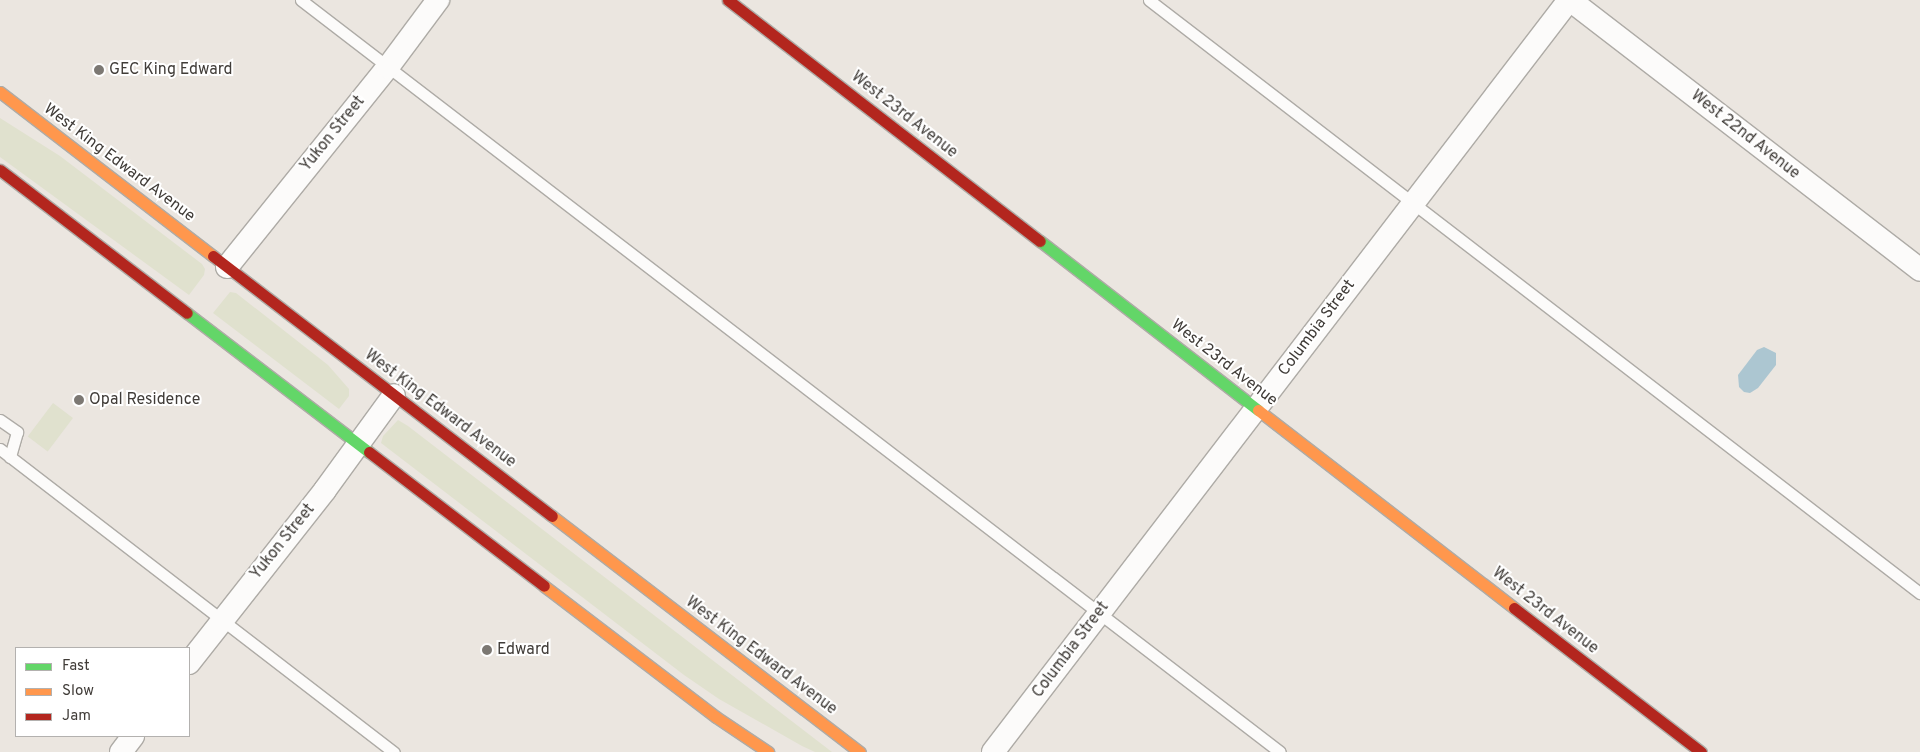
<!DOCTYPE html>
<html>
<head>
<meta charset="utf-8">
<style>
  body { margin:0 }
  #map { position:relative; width:1920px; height:752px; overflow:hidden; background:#ebe6e0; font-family:Overpass,sans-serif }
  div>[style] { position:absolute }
  .green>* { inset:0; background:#e0e1ce; transform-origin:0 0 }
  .water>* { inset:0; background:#acc6d1 }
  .roads { filter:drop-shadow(1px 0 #aeaba6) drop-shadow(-1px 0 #aeaba6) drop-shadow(0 1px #aeaba6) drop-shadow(0 -1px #aeaba6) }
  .lane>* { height:11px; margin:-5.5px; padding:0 5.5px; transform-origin:5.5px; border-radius:5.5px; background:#fcfbfa }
  .street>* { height:22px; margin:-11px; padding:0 11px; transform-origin:11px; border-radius:11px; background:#fcfbfa }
  .fast>* { height:11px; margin:-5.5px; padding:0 5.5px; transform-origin:5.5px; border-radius:5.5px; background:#63d668 }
  .slow>* { height:11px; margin:-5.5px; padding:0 5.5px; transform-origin:5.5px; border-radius:5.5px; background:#ff974d }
  .jam>* { height:11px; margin:-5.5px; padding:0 5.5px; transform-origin:5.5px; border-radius:5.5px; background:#b3261e }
  .dots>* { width:14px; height:14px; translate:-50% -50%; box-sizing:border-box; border:2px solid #fff; border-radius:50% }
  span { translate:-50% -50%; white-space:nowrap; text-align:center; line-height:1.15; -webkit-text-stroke:4px #fff; paint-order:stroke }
  .poi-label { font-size:16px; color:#403c38 }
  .left { translate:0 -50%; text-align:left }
  .street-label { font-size:16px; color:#403c38 }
  .legend { position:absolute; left:15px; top:647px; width:175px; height:90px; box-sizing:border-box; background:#fff; border:1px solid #b3b1af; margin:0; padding:6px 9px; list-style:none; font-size:15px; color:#403c38 }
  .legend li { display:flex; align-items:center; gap:10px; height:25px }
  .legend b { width:25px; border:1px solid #b3b1af }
</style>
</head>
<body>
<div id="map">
  <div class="green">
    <div style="clip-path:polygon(0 118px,60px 156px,202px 264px,205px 269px,204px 275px,189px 295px,0 157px)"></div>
    <div style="clip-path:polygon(230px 292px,236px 293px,328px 365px,349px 389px,349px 396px,339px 409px,213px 313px)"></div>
    <div style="left:53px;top:403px;width:25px;height:42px;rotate:37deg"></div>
    <div style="clip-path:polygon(398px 420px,408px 426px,832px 752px,815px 752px,802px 746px,719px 699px,684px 675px,381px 443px,383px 436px)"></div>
  </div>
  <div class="water">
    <div style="clip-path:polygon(1764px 347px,1776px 353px,1776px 365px,1758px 388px,1750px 393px,1744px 392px,1739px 387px,1738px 375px,1757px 350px)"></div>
  </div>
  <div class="roads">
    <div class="lane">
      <div style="left:301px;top:0;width:1234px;rotate:37.53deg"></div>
      <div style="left:1149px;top:0;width:973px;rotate:37.57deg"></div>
      <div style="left:0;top:420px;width:21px;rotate:35deg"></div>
      <div style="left:17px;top:432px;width:26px;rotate:106deg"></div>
      <div style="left:0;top:449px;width:497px;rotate:37.6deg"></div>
    </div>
    <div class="street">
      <div style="left:1570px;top:0;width:442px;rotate:37.6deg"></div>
      <div style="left:227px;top:267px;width:257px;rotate:-51.2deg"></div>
      <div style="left:388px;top:67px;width:84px;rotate:-53.3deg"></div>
      <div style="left:189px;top:663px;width:220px;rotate:-51.8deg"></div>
      <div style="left:325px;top:490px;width:117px;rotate:-54deg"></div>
      <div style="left:121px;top:752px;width:20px;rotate:-53deg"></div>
      <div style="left:993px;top:752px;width:947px;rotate:-52.55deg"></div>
    </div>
    <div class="fast">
      <div style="left:1040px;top:241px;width:276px;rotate:37.8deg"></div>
      <div style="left:187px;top:313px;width:229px;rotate:37.4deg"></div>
    </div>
    <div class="slow">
      <div style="left:0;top:92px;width:269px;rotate:37.6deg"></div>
      <div style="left:1258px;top:410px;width:324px;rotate:37.7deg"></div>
      <div style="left:552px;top:516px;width:388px;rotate:37.5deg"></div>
      <div style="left:544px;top:586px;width:216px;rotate:37.3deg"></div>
      <div style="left:716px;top:717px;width:63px;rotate:33.9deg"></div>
    </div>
    <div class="jam">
      <div style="left:728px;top:0;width:394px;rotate:37.7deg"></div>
      <div style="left:0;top:170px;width:235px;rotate:37.4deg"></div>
      <div style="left:213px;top:256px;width:427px;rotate:37.5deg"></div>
      <div style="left:369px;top:452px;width:220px;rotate:37.4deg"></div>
      <div style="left:1514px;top:608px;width:236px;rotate:37.6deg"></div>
    </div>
  </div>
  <div class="dots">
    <div style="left:99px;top:70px;background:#7c7873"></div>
    <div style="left:79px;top:400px;background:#7c7873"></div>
    <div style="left:487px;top:650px;background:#7c7873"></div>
  </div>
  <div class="poi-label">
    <span class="left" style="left:109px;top:70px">GEC King Edward</span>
    <span class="left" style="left:89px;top:400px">Opal Residence</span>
    <span class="left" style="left:497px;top:650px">Edward</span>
  </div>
  <div class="street-label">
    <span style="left:904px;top:115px;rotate:38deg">West 23rd Avenue</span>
    <span style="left:333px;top:134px;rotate:-51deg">Yukon Street</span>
    <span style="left:1745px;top:135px;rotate:38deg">West 22nd Avenue</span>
    <span style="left:119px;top:163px;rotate:37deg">West King Edward Avenue</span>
    <span style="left:1317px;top:328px;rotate:-53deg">Columbia Street</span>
    <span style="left:1224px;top:363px;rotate:38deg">West 23rd Avenue</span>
    <span style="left:440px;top:409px;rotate:37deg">West King Edward Avenue</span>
    <span style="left:283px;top:542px;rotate:-51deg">Yukon Street</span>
    <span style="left:1545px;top:611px;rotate:38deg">West 23rd Avenue</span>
    <span style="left:1071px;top:650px;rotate:-53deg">Columbia Street</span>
    <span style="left:761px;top:656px;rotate:37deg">West King Edward Avenue</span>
  </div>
  <ul class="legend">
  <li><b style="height:6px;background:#63d668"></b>Fast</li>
  <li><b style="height:6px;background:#ff974d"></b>Slow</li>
  <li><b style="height:6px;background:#b3261e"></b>Jam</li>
  </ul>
</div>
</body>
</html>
